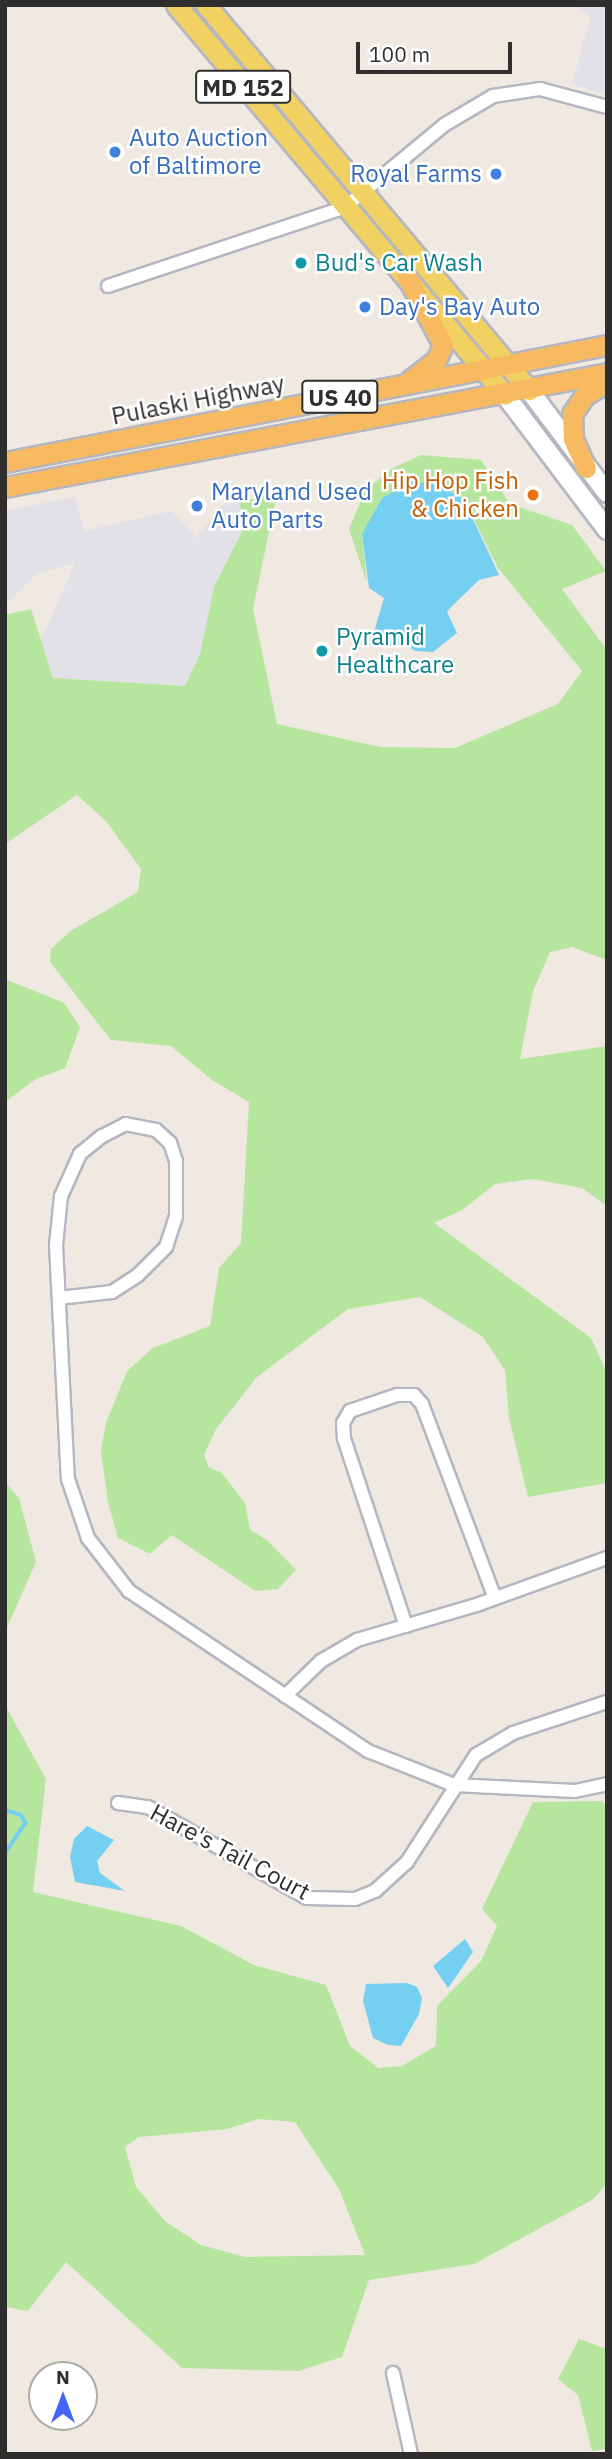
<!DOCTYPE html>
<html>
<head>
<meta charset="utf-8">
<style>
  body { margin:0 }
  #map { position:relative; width:612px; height:2459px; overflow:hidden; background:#efe9e1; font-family:"IBM Plex Sans",sans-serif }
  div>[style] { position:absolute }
  .industrial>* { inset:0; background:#e3e1e8 }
  .green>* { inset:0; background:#b6e59e }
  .water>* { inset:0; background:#75cff0 }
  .stream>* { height:3.5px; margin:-1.75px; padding:0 1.75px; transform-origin:1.75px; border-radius:1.75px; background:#75cff0 }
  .roads { filter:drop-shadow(2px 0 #b4b7c1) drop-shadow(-2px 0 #b4b7c1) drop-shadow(0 2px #b4b7c1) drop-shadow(0 -2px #b4b7c1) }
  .minor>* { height:12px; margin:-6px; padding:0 6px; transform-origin:6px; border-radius:6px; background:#fff }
  .secondary>* { height:18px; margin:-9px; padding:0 9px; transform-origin:9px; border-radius:9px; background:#fff }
  .primary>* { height:19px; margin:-9.5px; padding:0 9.5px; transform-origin:9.5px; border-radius:9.5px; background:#f2d163 }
  .trunk>* { height:19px; margin:-9.5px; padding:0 9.5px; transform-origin:9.5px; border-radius:9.5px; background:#f8ba60 }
  .dots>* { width:19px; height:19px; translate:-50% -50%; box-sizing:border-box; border:4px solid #fff; border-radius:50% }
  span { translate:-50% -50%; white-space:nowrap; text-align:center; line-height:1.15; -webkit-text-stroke:5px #fff; paint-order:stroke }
  .shield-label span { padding:2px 5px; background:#fff; border:2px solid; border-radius:5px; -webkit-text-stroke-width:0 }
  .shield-label { font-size:23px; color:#2e2e2e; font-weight:700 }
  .shop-label { font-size:24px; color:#366cbe }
  .left { translate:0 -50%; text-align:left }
  .right { translate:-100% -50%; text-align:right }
  .culture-label { font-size:24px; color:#0d838f }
  .street-label { font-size:24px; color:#2e2e2e }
  .food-label { font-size:24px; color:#c56008 }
  .frame { position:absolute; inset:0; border:7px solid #2e2e2e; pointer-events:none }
  .north { position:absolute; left:28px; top:2361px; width:70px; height:70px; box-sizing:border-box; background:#fff; border:2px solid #ababab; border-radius:50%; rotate:0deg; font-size:19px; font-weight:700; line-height:28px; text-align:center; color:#2e2e2e }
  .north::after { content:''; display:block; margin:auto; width:24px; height:32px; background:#4264fb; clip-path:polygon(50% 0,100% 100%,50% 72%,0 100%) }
  .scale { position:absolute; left:356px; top:42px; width:156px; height:32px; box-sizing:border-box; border:4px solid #2e2e2e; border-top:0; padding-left:9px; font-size:21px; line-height:24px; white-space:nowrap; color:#2e2e2e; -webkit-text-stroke:5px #fff; paint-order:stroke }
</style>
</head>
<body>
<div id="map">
  <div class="industrial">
    <div style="clip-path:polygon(571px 5px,607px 5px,607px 95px,572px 84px,591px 17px)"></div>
    <div style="clip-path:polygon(75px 497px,84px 531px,172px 511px,196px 538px,222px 506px,240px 502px,242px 532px,214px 587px,200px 654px,185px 686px,53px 678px,41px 641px,75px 563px,37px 574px,5px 604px,5px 511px)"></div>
  </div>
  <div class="green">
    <div style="clip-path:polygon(421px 455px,481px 460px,510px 504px,572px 525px,606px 571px,562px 589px,607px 650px,607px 960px,572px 947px,550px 952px,533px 991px,520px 1059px,607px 1046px,607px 1206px,582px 1188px,533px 1179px,495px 1184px,462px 1210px,434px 1223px,591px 1338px,607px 1373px,607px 1483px,528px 1497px,509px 1418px,505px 1370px,483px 1337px,420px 1297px,348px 1309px,257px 1377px,216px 1429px,204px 1455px,209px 1468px,221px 1472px,245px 1503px,250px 1530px,267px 1540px,296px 1570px,278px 1589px,255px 1591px,172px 1535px,150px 1554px,118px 1538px,108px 1502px,101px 1451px,106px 1423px,127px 1371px,153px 1348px,210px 1326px,219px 1268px,241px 1243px,249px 1102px,212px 1080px,171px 1046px,111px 1040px,50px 962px,51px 949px,72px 930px,138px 892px,141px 869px,106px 821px,77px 795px,5px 844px,5px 615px,31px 609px,53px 678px,185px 686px,200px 654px,214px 587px,242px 532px,240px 502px,277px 493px,253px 609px,277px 724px,380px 747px,455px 748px,558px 704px,582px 671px,498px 568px,463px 498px,362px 534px,367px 583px,349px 529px,365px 491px,391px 469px)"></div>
    <div style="clip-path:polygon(5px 979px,64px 1003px,80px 1027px,65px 1068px,36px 1079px,5px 1102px)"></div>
    <div style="clip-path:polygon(5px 1482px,19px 1498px,36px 1562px,5px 1632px)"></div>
    <div style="clip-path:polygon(evenodd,5px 1705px,46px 1779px,33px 1892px,181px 1926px,254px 1965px,326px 1985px,350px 2046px,378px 2068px,402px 2066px,436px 2046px,437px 2006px,481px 1961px,497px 1926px,482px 1909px,533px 1802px,602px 1801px,607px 1808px,607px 2184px,592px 2200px,474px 2264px,369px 2280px,342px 2357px,299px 2371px,182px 2368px,66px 2262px,28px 2311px,5px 2307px,5px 1705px,258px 2119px,295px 2122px,339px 2189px,365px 2255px,245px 2257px,201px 2245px,165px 2221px,136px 2187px,125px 2147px,139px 2137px,227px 2129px,258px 2119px)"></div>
    <div style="clip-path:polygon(579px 2339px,607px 2349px,607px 2449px,592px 2451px,578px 2395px,558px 2379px)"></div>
  </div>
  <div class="water">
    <div style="clip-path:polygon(413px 481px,437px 485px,463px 498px,499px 575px,479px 580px,452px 606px,447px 612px,457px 633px,433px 652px,416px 651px,400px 643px,397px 647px,380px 645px,373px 635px,384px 598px,369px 588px,362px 534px,382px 498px)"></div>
    <div style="clip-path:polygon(87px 1826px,114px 1840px,97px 1861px,100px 1873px,125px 1891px,75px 1882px,70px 1857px,74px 1839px)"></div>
    <div style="clip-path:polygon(465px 1939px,473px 1952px,448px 1988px,433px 1966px)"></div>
    <div style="clip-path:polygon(407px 1983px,417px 1987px,422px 1998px,419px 2014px,401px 2046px,388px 2045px,373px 2038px,363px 2001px,366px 1984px)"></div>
  </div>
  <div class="stream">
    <div style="left:5px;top:1810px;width:17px;rotate:17deg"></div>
    <div style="left:21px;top:1815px;width:9px;rotate:58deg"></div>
    <div style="left:26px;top:1823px;width:37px;rotate:124deg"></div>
  </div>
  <div class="roads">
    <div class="minor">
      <div style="left:108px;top:286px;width:250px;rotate:-18.4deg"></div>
      <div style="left:345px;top:207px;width:129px;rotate:-39.6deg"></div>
      <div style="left:444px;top:125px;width:57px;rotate:-30.6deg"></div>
      <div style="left:493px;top:96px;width:48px;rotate:-8.5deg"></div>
      <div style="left:540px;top:89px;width:69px;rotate:15deg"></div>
      <div style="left:59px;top:1298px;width:53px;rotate:-6.5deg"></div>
      <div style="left:112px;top:1292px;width:31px;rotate:-33deg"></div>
      <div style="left:138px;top:1275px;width:40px;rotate:-45deg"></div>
      <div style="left:166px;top:1247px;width:33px;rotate:-72deg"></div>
      <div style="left:176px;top:1216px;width:55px;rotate:-90deg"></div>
      <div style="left:176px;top:1161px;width:19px;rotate:-108deg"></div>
      <div style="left:170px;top:1143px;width:19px;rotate:-137deg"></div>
      <div style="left:156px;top:1130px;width:31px;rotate:-169deg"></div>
      <div style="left:126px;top:1124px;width:27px;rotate:153deg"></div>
      <div style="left:102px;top:1136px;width:28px;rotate:141deg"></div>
      <div style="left:80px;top:1154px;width:46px;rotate:114.3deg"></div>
      <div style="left:61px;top:1196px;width:49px;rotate:95.8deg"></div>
      <div style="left:56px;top:1245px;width:234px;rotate:87.1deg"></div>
      <div style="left:68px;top:1479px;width:62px;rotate:71.3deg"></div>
      <div style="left:88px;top:1538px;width:67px;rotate:52.3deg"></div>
      <div style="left:129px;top:1591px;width:288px;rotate:33.8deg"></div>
      <div style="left:368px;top:1751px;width:92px;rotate:21.6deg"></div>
      <div style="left:454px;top:1785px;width:121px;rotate:2.8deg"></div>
      <div style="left:575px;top:1791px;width:33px;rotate:-12deg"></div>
      <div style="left:406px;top:1626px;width:198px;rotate:-108.3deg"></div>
      <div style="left:344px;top:1438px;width:15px;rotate:-94deg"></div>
      <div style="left:343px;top:1423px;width:14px;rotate:-60deg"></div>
      <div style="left:350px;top:1411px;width:50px;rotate:-18.8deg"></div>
      <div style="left:397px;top:1395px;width:17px"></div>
      <div style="left:414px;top:1395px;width:12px;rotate:48deg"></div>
      <div style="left:422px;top:1404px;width:207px;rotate:69.4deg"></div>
      <div style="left:285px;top:1696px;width:50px;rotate:-44.2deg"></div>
      <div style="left:321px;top:1661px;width:42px;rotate:-30.3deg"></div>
      <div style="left:357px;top:1640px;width:127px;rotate:-16.4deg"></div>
      <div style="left:479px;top:1604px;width:136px;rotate:-19.8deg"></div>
      <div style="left:118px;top:1803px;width:30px;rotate:8deg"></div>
      <div style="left:148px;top:1807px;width:183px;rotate:29.8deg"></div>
      <div style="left:307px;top:1898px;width:48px;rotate:1.2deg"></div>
      <div style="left:355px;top:1899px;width:22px;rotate:-22deg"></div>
      <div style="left:375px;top:1891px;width:43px;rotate:-42.2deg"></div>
      <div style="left:407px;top:1862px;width:127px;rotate:-57.2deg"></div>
      <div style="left:476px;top:1755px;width:43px;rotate:-30.7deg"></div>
      <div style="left:513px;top:1733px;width:99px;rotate:-18.3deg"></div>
      <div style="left:393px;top:2373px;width:83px;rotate:77.5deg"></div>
    </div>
    <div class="secondary">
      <div style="left:529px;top:390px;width:129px;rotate:52.9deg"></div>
      <div style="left:505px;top:395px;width:169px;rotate:52.9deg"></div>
    </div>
    <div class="primary">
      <div style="left:176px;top:5px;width:510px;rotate:49.85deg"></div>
      <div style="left:206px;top:5px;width:503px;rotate:50deg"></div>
    </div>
    <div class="trunk">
      <div style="left:407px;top:277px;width:77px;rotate:62.1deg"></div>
      <div style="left:443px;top:345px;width:17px;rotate:115deg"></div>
      <div style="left:436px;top:360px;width:34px;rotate:142deg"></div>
      <div style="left:5px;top:462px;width:613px;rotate:-11deg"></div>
      <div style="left:586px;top:468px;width:32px;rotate:-114deg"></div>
      <div style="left:573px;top:439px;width:25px;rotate:-92deg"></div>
      <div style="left:572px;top:414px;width:23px;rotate:-56deg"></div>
      <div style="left:585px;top:395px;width:26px;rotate:-31deg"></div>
      <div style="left:5px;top:487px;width:613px;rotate:-10.72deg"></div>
    </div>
  </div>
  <div class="dots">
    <div style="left:115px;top:152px;background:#3f7fe0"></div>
    <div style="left:496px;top:174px;background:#3f7fe0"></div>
    <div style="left:301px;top:263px;background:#0f9aa8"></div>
    <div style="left:365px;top:307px;background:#3f7fe0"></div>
    <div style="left:533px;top:495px;background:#e8710a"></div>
    <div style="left:197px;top:506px;background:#3f7fe0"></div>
    <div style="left:322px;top:651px;background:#0f9aa8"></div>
  </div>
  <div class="shield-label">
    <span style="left:243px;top:87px">MD 152</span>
    <span style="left:340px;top:397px">US 40</span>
  </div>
  <div class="shop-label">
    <span class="left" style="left:129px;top:152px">Auto Auction<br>of Baltimore</span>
    <span class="right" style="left:482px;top:174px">Royal Farms</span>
    <span class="left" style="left:379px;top:307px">Day's Bay Auto</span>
    <span class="left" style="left:211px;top:506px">Maryland Used<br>Auto Parts</span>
  </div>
  <div class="culture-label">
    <span class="left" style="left:315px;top:263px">Bud's Car Wash</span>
    <span class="left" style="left:336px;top:651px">Pyramid<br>Healthcare</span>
  </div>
  <div class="street-label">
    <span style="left:198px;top:400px;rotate:-11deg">Pulaski Highway</span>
    <span style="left:230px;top:1852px;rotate:28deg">Hare's Tail Court</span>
  </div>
  <div class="food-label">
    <span class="right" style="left:519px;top:495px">Hip Hop Fish<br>&amp; Chicken</span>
  </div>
  <div class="frame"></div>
  <div class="north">N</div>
  <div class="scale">100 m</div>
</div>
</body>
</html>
